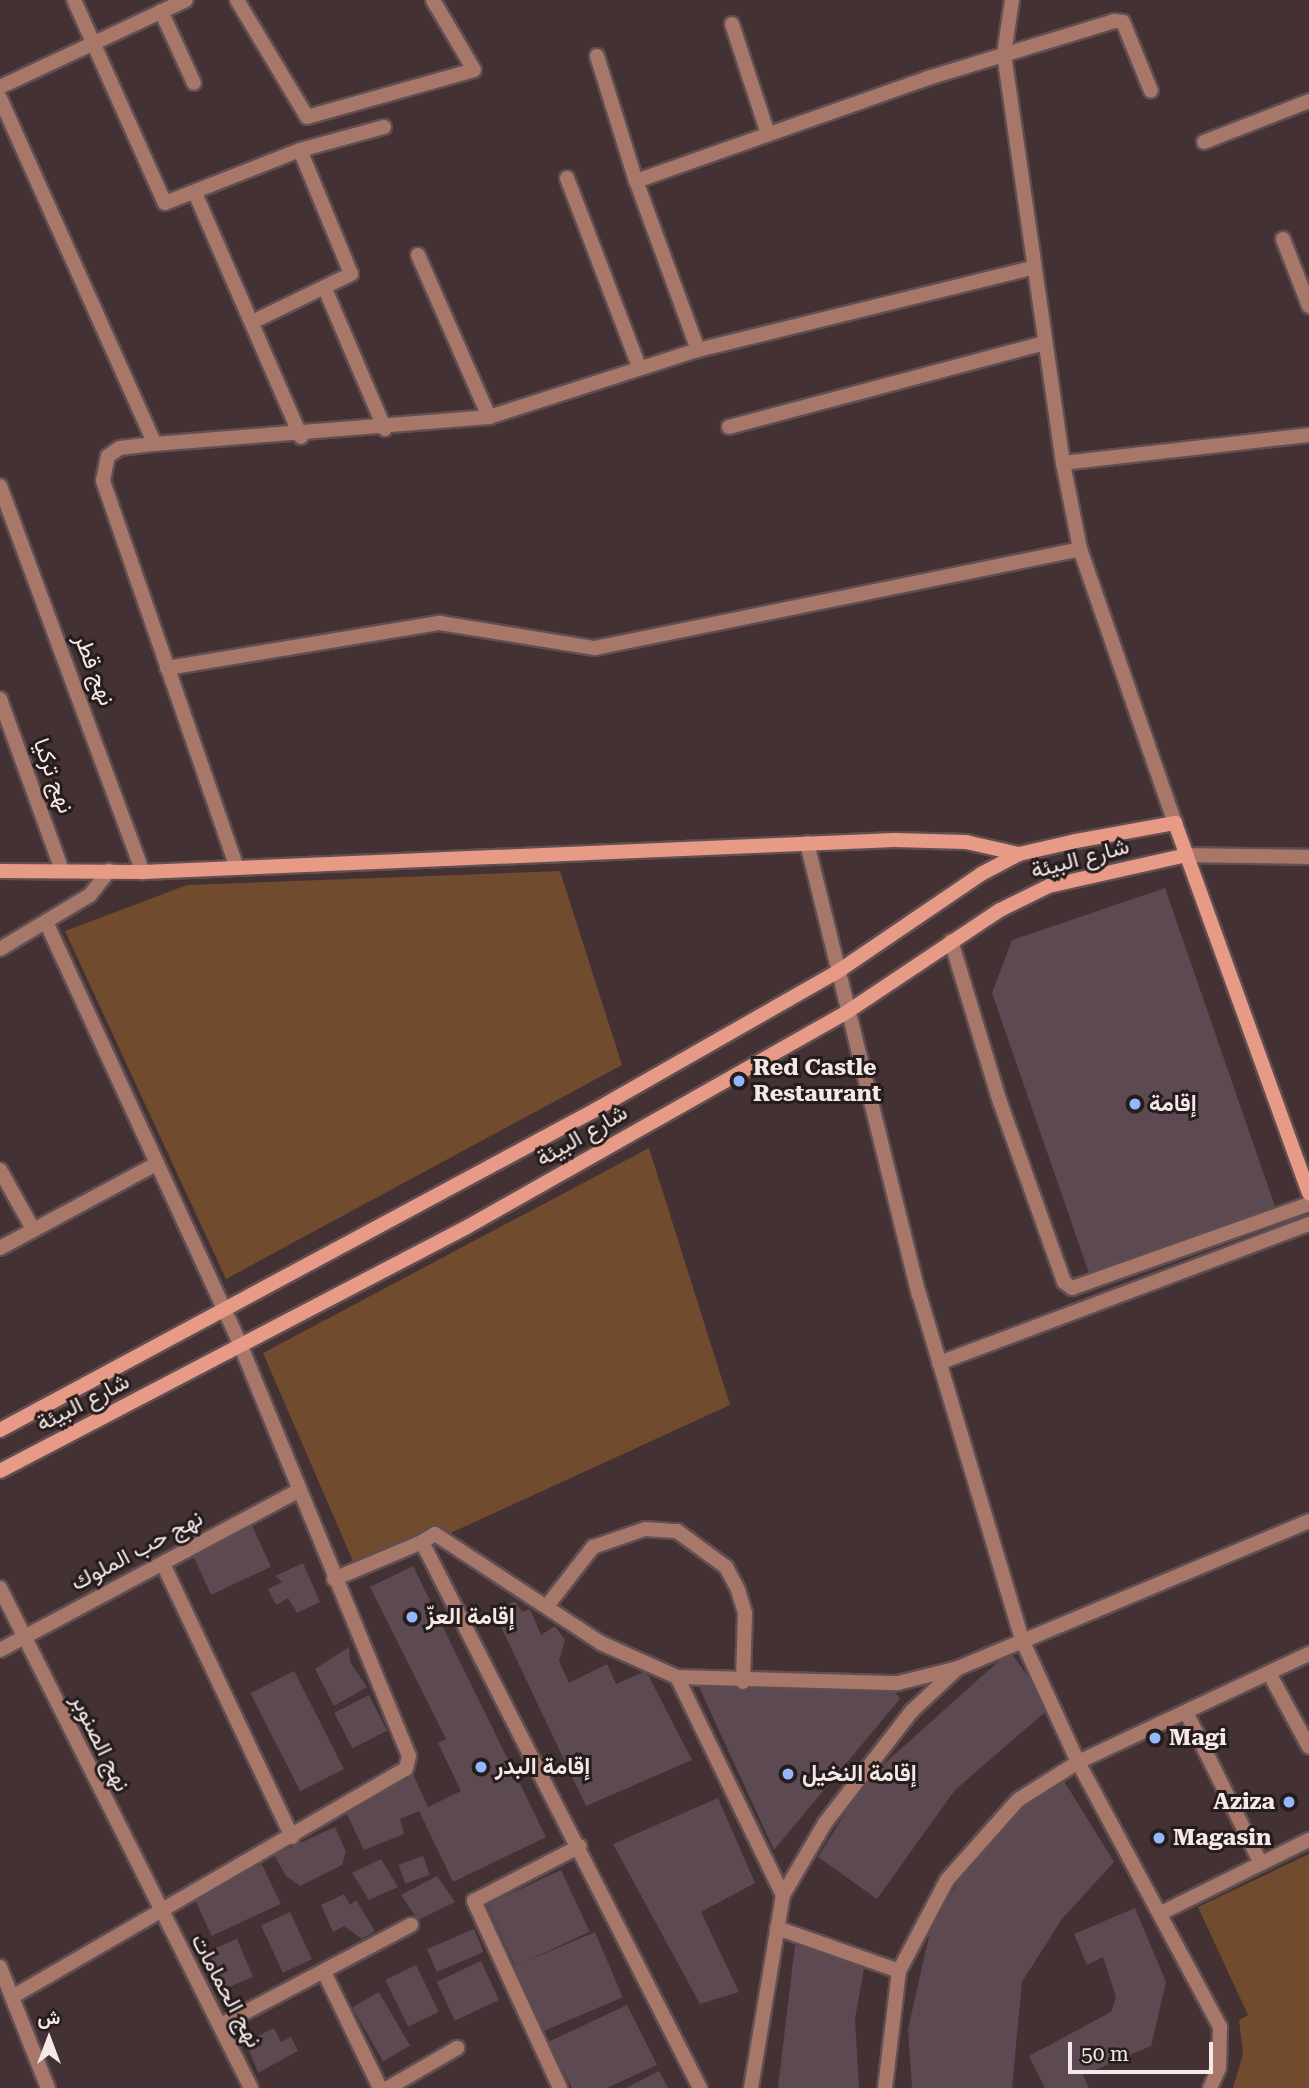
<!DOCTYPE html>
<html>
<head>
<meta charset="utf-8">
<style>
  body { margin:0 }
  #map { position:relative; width:1309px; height:2088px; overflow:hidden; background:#443133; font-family:"Roboto Serif",Vazirmatn,serif }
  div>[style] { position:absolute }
  .green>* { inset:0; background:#714b2e }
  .building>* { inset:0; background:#5c4951; transform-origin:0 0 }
  .roads { filter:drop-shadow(2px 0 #604e50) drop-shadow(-2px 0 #604e50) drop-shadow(0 2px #604e50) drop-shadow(0 -2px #604e50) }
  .street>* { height:14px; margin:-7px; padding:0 7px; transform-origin:7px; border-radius:7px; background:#a7776a }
  .secondary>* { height:14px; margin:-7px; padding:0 7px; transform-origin:7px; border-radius:7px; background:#e79a85 }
  .dots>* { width:19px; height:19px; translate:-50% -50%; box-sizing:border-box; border:4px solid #251c1c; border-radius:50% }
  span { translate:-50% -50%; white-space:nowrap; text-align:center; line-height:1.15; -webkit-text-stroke:6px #251c1c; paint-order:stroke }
  .street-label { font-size:23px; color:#f5e8e9 }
  .poi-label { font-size:23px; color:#f5e8e9; font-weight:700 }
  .left { translate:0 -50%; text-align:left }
  .right { translate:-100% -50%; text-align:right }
  .north { position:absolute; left:14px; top:2004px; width:70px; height:70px; -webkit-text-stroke:5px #251c1c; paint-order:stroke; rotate:0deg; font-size:19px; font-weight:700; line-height:28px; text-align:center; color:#f5e8e9 }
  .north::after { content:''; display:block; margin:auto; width:24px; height:32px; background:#f5e8e9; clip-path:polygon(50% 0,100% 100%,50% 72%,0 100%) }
  .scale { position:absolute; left:1068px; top:2042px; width:145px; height:32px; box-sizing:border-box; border:4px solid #f5e8e9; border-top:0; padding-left:9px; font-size:21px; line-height:24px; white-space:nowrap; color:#f5e8e9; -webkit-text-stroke:5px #251c1c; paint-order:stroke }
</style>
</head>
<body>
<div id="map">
  <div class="green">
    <div style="clip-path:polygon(560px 871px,622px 1065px,226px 1279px,65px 931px,187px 885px)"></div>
    <div style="clip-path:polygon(649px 1148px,730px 1405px,359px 1575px,263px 1353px)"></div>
    <div style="clip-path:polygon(1309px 1854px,1309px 2088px,1233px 2088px,1243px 2054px,1239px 2020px,1248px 2015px,1198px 1907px)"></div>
  </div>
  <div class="building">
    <div style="clip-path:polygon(1165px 888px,1278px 1215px,1091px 1279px,992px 993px,1012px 940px)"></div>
    <div style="left:252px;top:1526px;width:45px;height:66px;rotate:65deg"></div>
    <div style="clip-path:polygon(303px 1563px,320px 1602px,297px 1613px,288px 1598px,276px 1605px,268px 1589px,282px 1582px,275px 1576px)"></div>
    <div style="clip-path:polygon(413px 1566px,546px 1837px,453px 1882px,419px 1811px,400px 1819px,404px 1834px,364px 1850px,344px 1808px,412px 1772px,428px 1807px,461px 1791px,438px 1743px,446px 1739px,370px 1587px)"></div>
    <div style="clip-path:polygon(515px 1601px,522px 1612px,530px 1609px,541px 1635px,555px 1626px,565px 1640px,559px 1661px,569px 1683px,607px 1664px,616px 1684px,646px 1671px,692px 1760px,586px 1806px,494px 1612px)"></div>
    <div style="clip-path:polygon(349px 1647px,350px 1662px,367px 1687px,334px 1706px,315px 1669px)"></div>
    <div style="clip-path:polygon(1010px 1651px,1050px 1708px,955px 1790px,877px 1899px,818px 1857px,865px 1781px)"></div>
    <div style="left:294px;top:1671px;width:110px;height:49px;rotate:63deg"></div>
    <div style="clip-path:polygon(699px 1687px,892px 1687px,900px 1699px,774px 1850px)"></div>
    <div style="left:369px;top:1695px;width:40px;height:39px;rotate:63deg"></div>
    <div style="clip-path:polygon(1061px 1776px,1114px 1862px,1062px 1919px,1022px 1982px,1012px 2088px,912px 2088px,908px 2029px,931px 1927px,975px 1854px,1022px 1804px)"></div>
    <div style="clip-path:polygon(718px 1798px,755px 1883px,701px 1912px,739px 1992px,700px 2004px,613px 1844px)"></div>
    <div style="clip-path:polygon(335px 1827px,346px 1852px,342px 1865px,300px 1886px,286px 1876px,274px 1855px)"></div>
    <div style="left:423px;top:1856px;width:20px;height:26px;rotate:70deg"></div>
    <div style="clip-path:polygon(381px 1859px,398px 1887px,369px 1900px,352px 1873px)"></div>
    <div style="left:262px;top:1864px;width:44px;height:76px;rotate:65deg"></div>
    <div style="left:561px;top:1870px;width:68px;height:82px;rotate:65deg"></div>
    <div style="clip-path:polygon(437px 1876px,455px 1902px,418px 1920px,401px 1895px)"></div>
    <div style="clip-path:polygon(344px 1894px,350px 1905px,356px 1900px,375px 1931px,362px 1939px,344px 1926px,333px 1932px,321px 1905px)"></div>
    <div style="clip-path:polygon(1135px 1908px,1166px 1982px,1151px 2046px,1083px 2075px,1089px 2088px,1045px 2088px,1029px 2056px,1111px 2012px,1116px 1997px,1103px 1957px,1087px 1965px,1074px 1934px)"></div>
    <div style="left:290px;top:1912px;width:52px;height:32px;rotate:65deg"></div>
    <div style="left:474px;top:1929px;width:25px;height:51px;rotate:67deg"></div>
    <div style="left:595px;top:1932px;width:71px;height:89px;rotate:67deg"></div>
    <div style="left:237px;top:1939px;width:41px;height:38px;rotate:67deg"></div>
    <div style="clip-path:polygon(795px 1945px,865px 1963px,855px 2019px,859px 2088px,778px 2088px)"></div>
    <div style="left:481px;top:1961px;width:43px;height:49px;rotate:65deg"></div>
    <div style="left:416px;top:1965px;width:52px;height:34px;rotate:64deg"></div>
    <div style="left:379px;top:1992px;width:62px;height:31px;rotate:60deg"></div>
    <div style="clip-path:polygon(627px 2005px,657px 2065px,607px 2088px,572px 2088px,548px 2042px)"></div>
    <div style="clip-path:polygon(274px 2028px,281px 2042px,291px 2037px,298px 2051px,258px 2073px,246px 2042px)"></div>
    <div style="clip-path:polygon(659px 2071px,668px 2088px,626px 2088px)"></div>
  </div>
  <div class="roads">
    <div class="street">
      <div style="left:74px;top:0;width:222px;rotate:65.9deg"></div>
      <div style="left:165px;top:203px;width:145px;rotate:-21.4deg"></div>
      <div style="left:300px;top:150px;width:134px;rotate:67.6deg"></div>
      <div style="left:351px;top:274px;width:108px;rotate:154.1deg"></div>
      <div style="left:237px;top:0;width:136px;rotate:59.1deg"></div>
      <div style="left:307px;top:117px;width:173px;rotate:-15.7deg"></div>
      <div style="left:474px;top:70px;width:81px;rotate:-120.4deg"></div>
      <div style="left:1012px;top:0;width:55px;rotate:98.4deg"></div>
      <div style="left:1004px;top:54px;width:413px;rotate:81.8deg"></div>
      <div style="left:1063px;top:463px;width:88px;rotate:78.8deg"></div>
      <div style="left:1080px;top:549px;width:290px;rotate:70.9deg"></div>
      <div style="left:161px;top:11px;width:79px;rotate:65.4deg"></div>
      <div style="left:732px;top:24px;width:116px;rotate:71.9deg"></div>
      <div style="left:597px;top:56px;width:131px;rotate:72.7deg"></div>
      <div style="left:0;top:87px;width:205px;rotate:-25.1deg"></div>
      <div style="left:0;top:98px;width:379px;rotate:65.9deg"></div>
      <div style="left:1204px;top:142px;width:113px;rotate:-21.3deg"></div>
      <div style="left:300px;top:150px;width:87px;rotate:-15.3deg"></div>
      <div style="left:567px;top:178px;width:202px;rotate:69.1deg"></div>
      <div style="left:195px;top:193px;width:266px;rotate:66.5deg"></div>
      <div style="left:1283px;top:239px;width:72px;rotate:68.8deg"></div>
      <div style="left:418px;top:255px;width:177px;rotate:66.3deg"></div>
      <div style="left:326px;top:291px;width:150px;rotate:66.9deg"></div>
      <div style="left:698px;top:350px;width:180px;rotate:-110.1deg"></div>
      <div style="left:636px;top:181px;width:310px;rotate:-19.4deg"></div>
      <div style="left:928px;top:78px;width:195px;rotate:-17deg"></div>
      <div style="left:1114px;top:21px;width:9px;rotate:6deg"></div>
      <div style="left:1123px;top:22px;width:74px;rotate:67.9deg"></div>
      <div style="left:729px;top:427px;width:324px;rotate:-14.9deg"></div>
      <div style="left:1063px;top:463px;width:248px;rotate:-6.5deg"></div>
      <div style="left:0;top:486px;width:412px;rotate:69.7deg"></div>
      <div style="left:167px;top:668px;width:277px;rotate:-9.4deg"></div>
      <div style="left:440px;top:623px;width:157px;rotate:9.2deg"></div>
      <div style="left:595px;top:648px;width:495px;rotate:-11.5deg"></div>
      <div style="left:0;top:699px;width:182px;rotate:70.1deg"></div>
      <div style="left:807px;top:843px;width:465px;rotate:76.1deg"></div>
      <div style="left:919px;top:1294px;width:363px;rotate:73.4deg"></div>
      <div style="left:1023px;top:1642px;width:132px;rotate:65.4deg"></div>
      <div style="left:1078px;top:1762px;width:301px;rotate:61.8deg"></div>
      <div style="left:1220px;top:2027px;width:41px;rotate:91.4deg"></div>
      <div style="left:1219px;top:2068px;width:22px;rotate:114deg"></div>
      <div style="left:1187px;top:855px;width:122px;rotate:0.9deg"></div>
      <div style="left:237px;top:868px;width:410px;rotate:-109.1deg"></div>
      <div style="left:103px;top:481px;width:25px;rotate:-79deg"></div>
      <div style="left:108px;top:456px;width:14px;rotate:-34deg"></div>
      <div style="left:120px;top:448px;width:35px;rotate:-7deg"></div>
      <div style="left:155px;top:444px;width:335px;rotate:-4.6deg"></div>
      <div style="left:489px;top:417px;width:219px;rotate:-17.8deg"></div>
      <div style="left:698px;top:350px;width:344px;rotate:-13.8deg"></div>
      <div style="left:951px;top:941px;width:168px;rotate:73.1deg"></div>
      <div style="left:1000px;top:1102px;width:191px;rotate:70.4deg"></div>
      <div style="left:1064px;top:1282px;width:10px;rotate:37deg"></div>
      <div style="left:1072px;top:1288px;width:251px;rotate:-19.5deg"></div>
      <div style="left:0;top:949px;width:105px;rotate:-31deg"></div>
      <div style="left:90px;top:895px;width:31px;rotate:-52deg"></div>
      <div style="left:0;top:1170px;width:68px;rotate:60.8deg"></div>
      <div style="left:0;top:1248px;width:177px;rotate:-28.3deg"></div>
      <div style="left:939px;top:1363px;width:395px;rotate:-20.6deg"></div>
      <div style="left:422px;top:1542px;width:15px;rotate:-32deg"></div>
      <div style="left:435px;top:1534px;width:199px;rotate:33.3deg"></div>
      <div style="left:601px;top:1643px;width:83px;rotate:24.1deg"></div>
      <div style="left:677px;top:1677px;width:221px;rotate:1.6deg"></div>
      <div style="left:898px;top:1683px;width:62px;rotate:-14deg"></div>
      <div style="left:163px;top:1564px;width:302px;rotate:64.7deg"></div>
      <div style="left:334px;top:1579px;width:95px;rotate:-22.8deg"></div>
      <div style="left:422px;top:1542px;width:613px;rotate:63.02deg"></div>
      <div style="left:0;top:1588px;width:559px;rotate:63.34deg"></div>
      <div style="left:547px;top:1606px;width:75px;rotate:-52.1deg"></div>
      <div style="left:593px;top:1547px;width:55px;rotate:-19.1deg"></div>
      <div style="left:645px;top:1529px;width:32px;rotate:4deg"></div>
      <div style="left:677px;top:1531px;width:61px;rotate:36.3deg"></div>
      <div style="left:726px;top:1567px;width:26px;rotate:62deg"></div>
      <div style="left:738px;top:1590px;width:24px;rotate:73deg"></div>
      <div style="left:745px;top:1613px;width:69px;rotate:91.7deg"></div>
      <div style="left:0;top:1650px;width:336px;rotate:-28.1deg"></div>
      <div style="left:1269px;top:1673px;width:84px;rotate:61.6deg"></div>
      <div style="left:677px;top:1677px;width:242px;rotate:64.1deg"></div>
      <div style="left:1186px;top:1712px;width:169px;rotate:63.7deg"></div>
      <div style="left:1163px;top:1912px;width:163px;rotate:-26.3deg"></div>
      <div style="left:777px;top:1928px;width:129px;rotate:19.4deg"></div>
      <div style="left:0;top:1967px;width:130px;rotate:68.4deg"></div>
      <div style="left:324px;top:1972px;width:129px;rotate:64.2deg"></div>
      <div style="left:12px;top:1997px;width:455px;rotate:-30.1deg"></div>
      <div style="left:406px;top:1769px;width:13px;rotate:-77deg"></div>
      <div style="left:409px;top:1756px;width:441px;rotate:-112.3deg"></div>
      <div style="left:242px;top:1348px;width:467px;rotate:-114.7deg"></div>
      <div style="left:221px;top:2025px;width:215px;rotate:-27.8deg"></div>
      <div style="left:388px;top:2088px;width:80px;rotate:-30.1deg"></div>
      <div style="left:560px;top:2088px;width:206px;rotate:-114.7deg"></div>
      <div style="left:474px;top:1901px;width:119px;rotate:-27.4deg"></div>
      <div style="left:751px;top:2088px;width:196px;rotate:-80.6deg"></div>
      <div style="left:783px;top:1895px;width:83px;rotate:-59.7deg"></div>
      <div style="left:825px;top:1823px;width:142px;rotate:-52.2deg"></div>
      <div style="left:912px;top:1711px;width:63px;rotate:-43.1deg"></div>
      <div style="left:958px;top:1668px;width:381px;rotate:-22.7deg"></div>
      <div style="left:885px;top:2088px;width:118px;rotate:-83.2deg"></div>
      <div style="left:899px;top:1971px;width:103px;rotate:-62.2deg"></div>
      <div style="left:947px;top:1880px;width:107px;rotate:-48.4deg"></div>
      <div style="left:1018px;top:1800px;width:71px;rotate:-32.3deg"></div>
      <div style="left:1078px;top:1762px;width:255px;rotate:-25.1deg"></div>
    </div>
    <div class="secondary">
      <div style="left:0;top:871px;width:143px;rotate:0.4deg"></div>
      <div style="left:143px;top:872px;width:752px;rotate:-2.44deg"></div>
      <div style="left:894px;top:840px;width:72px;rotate:1.6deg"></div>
      <div style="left:966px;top:842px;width:54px;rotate:12.8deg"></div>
      <div style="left:0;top:1430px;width:676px;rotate:-28.27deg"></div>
      <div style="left:595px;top:1110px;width:279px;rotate:-29.7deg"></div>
      <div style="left:837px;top:972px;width:174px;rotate:-34.2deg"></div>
      <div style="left:981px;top:874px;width:43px;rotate:-27.8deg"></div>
      <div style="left:1019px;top:854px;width:58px;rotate:-12.8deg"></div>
      <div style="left:1076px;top:841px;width:101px;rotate:-10.3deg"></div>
      <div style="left:1175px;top:823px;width:394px;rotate:70.1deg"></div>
      <div style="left:0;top:1471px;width:527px;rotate:-27.59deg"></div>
      <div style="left:467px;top:1227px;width:437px;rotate:-29.5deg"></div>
      <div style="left:847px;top:1012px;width:184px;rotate:-33.7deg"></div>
      <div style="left:1000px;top:910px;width:55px;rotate:-26.1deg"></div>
      <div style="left:1049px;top:886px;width:141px;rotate:-12.7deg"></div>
    </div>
  </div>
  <div class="dots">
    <div style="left:739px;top:1081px;background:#94b7fd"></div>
    <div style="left:1135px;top:1104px;background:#94b7fd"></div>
    <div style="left:412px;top:1617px;background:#94b7fd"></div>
    <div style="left:1155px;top:1738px;background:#94b7fd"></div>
    <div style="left:481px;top:1767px;background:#94b7fd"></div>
    <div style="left:788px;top:1774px;background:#94b7fd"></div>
    <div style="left:1289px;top:1802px;background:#94b7fd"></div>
    <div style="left:1159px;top:1838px;background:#94b7fd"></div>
  </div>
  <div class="street-label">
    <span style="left:94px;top:670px;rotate:69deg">نهج قطر</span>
    <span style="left:53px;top:776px;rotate:70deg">نهج تركيا</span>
    <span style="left:1080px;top:859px;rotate:-15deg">شارع البيئة</span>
    <span style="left:582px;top:1136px;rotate:-30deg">شارع البيئة</span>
    <span style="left:83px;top:1403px;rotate:-27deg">شارع البيئة</span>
    <span style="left:137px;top:1551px;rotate:-28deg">نهج حب الملوك</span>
    <span style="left:100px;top:1743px;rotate:64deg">نهج الصنوبر</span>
    <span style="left:226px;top:1991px;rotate:62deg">نهج الحمامات</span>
  </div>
  <div class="poi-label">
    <span class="left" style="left:753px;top:1081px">Red Castle<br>Restaurant</span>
    <span class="left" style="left:1149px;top:1104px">إقامة</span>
    <span class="left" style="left:426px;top:1617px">إقامة العزّ</span>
    <span class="left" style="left:1169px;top:1738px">Magi</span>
    <span class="left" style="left:495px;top:1767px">إقامة البدر</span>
    <span class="left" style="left:802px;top:1774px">إقامة النخيل</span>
    <span class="right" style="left:1275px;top:1802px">Aziza</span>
    <span class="left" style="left:1173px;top:1838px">Magasin</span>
  </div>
  <div class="north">ش</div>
  <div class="scale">50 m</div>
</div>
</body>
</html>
